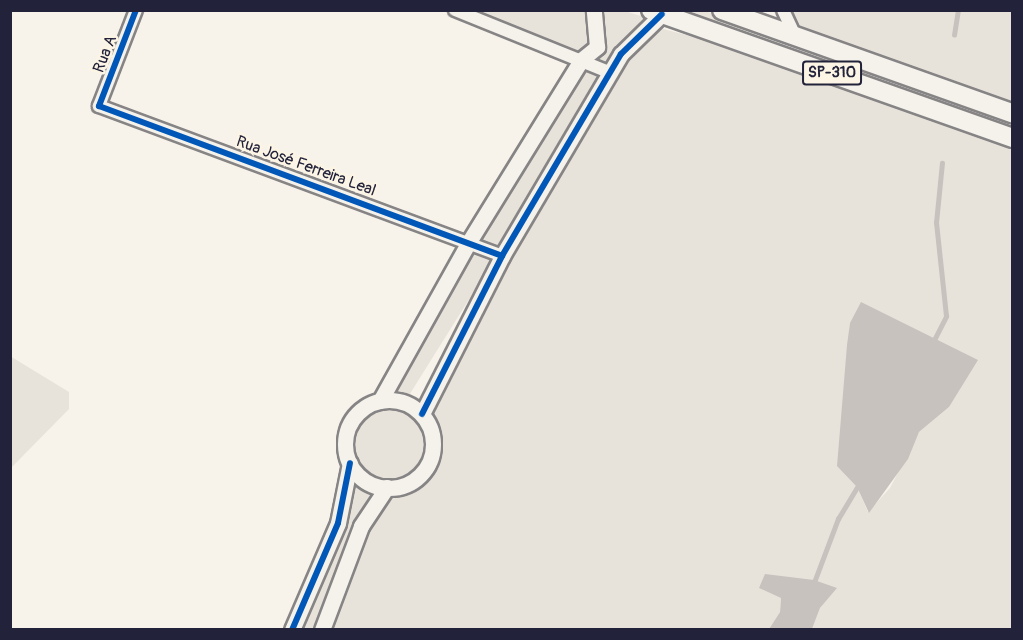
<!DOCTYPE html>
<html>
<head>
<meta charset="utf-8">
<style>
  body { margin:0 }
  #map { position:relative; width:1023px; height:640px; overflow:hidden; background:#f7f3ea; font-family:Pangolin,sans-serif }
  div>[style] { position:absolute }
  .green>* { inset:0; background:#e8e3da; transform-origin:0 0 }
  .round { border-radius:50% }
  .water>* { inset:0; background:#c7c2be }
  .stream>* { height:4.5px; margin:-2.25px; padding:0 2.25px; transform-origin:2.25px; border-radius:2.25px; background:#c7c2be }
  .roads { filter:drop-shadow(2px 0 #868485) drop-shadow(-2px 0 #868485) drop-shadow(0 2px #868485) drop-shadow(0 -2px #868485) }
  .minor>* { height:12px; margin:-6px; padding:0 6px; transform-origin:6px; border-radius:6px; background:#f5f2ec }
  .tertiary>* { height:15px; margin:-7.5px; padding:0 7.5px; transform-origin:7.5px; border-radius:7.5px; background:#f5f2ec }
  .tertiary>.ring { margin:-7.5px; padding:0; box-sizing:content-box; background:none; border:15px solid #f5f2ec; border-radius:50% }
  .primary>* { height:18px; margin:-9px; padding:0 9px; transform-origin:9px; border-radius:9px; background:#f5f2ec }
  .cycleway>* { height:6px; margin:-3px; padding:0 3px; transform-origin:3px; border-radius:3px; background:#0057b8 }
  span { translate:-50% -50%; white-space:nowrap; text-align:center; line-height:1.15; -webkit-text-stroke:5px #fcf5e5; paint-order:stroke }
  .shield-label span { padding:2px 4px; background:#fcf5e5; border:2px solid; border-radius:4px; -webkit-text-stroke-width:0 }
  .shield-label { font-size:15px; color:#22223b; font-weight:700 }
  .street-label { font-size:16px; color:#22223b }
  .frame { position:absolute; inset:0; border:12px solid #22223b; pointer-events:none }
</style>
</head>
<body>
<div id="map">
  <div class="green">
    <div style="clip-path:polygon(791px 10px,1012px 11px,1012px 103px,801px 27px)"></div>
    <div style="clip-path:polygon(473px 11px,588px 11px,591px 47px,579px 54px)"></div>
    <div style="clip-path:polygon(597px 11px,625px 11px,650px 19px,611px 68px,588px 60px)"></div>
    <div style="clip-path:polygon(668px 11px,704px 11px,731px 18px,1012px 118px,1012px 132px)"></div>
    <div style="clip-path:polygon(evenodd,663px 29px,734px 47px,1012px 147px,1012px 629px,812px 629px,820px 608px,836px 588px,781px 598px,780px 612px,769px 629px,326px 630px,365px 526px,389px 491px,409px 487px,430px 468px,437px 440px,426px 414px,508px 258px,618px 76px,644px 41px,663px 29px,850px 323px,949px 407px,919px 432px,890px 488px,868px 512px,857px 487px,843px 400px,850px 323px)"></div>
    <div style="clip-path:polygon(581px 68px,602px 74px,497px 251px,475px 240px)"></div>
    <div style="left:470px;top:245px;width:28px;height:171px;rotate:32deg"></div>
    <div style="clip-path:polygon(10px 356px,69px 392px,69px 409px,11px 468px)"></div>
    <div class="round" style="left:349px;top:403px;width:80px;height:80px"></div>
    <div style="clip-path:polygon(354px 476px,380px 490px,319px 629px,295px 630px)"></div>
  </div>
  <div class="water">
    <div style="clip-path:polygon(861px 302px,978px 360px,949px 407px,919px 432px,908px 459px,869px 513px,857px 487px,837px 466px,847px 345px,850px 323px)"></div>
    <div style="clip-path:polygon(765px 574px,814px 580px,837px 588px,820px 608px,812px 629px,769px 629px,780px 612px,781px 598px,759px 588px)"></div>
  </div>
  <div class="stream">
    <div style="left:954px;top:35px;width:25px;rotate:-81deg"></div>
    <div style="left:932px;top:344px;width:31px;rotate:-63deg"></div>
    <div style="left:946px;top:316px;width:94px;rotate:-96.1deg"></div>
    <div style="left:936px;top:223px;width:60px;rotate:-84.3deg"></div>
    <div style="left:813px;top:585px;width:71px;rotate:-69.3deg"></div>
    <div style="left:838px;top:519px;width:41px;rotate:-59deg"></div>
  </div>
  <div class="roads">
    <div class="minor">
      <div style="left:136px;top:10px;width:103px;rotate:111.1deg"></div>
      <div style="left:99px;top:106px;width:430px;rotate:20.4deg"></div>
      <div style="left:455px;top:10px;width:168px;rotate:22deg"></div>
      <div style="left:783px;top:10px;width:29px;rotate:65deg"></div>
    </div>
    <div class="tertiary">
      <div class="ring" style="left:345px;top:400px;width:73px;height:73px"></div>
      <div style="left:380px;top:401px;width:184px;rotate:-60.8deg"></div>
      <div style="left:470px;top:240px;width:211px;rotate:-58.3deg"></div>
      <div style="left:581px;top:60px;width:21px;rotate:-39deg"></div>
      <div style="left:597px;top:47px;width:37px;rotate:-95deg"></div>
      <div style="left:422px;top:414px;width:177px;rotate:-63.1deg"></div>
      <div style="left:502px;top:256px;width:234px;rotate:-59.5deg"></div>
      <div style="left:621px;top:54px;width:57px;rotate:-44.3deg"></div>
      <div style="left:292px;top:630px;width:116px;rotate:-66.7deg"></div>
      <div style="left:338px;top:523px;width:61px;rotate:-78.7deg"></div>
      <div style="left:322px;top:630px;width:111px;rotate:-69.4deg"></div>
      <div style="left:361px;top:526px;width:47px;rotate:-56.3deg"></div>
    </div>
    <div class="primary">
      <div style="left:651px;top:10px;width:383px;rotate:19.5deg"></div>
      <div style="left:722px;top:10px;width:308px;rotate:19.6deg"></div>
    </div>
  </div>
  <div class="cycleway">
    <div style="left:136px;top:10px;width:103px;rotate:111.1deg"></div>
    <div style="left:99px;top:106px;width:430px;rotate:20.4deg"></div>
    <div style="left:422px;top:414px;width:177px;rotate:-63.1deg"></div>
    <div style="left:502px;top:256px;width:234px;rotate:-59.5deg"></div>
    <div style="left:621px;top:54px;width:57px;rotate:-44.3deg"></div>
    <div style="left:292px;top:630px;width:116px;rotate:-66.7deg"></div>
    <div style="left:338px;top:523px;width:61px;rotate:-78.7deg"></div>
  </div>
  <div class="shield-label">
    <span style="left:832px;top:73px">SP-310</span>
  </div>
  <div class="street-label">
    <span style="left:105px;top:54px;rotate:-69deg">Rua A</span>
    <span style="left:306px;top:166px;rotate:20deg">Rua José Ferreira Leal</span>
  </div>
  <div class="frame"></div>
</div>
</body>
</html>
